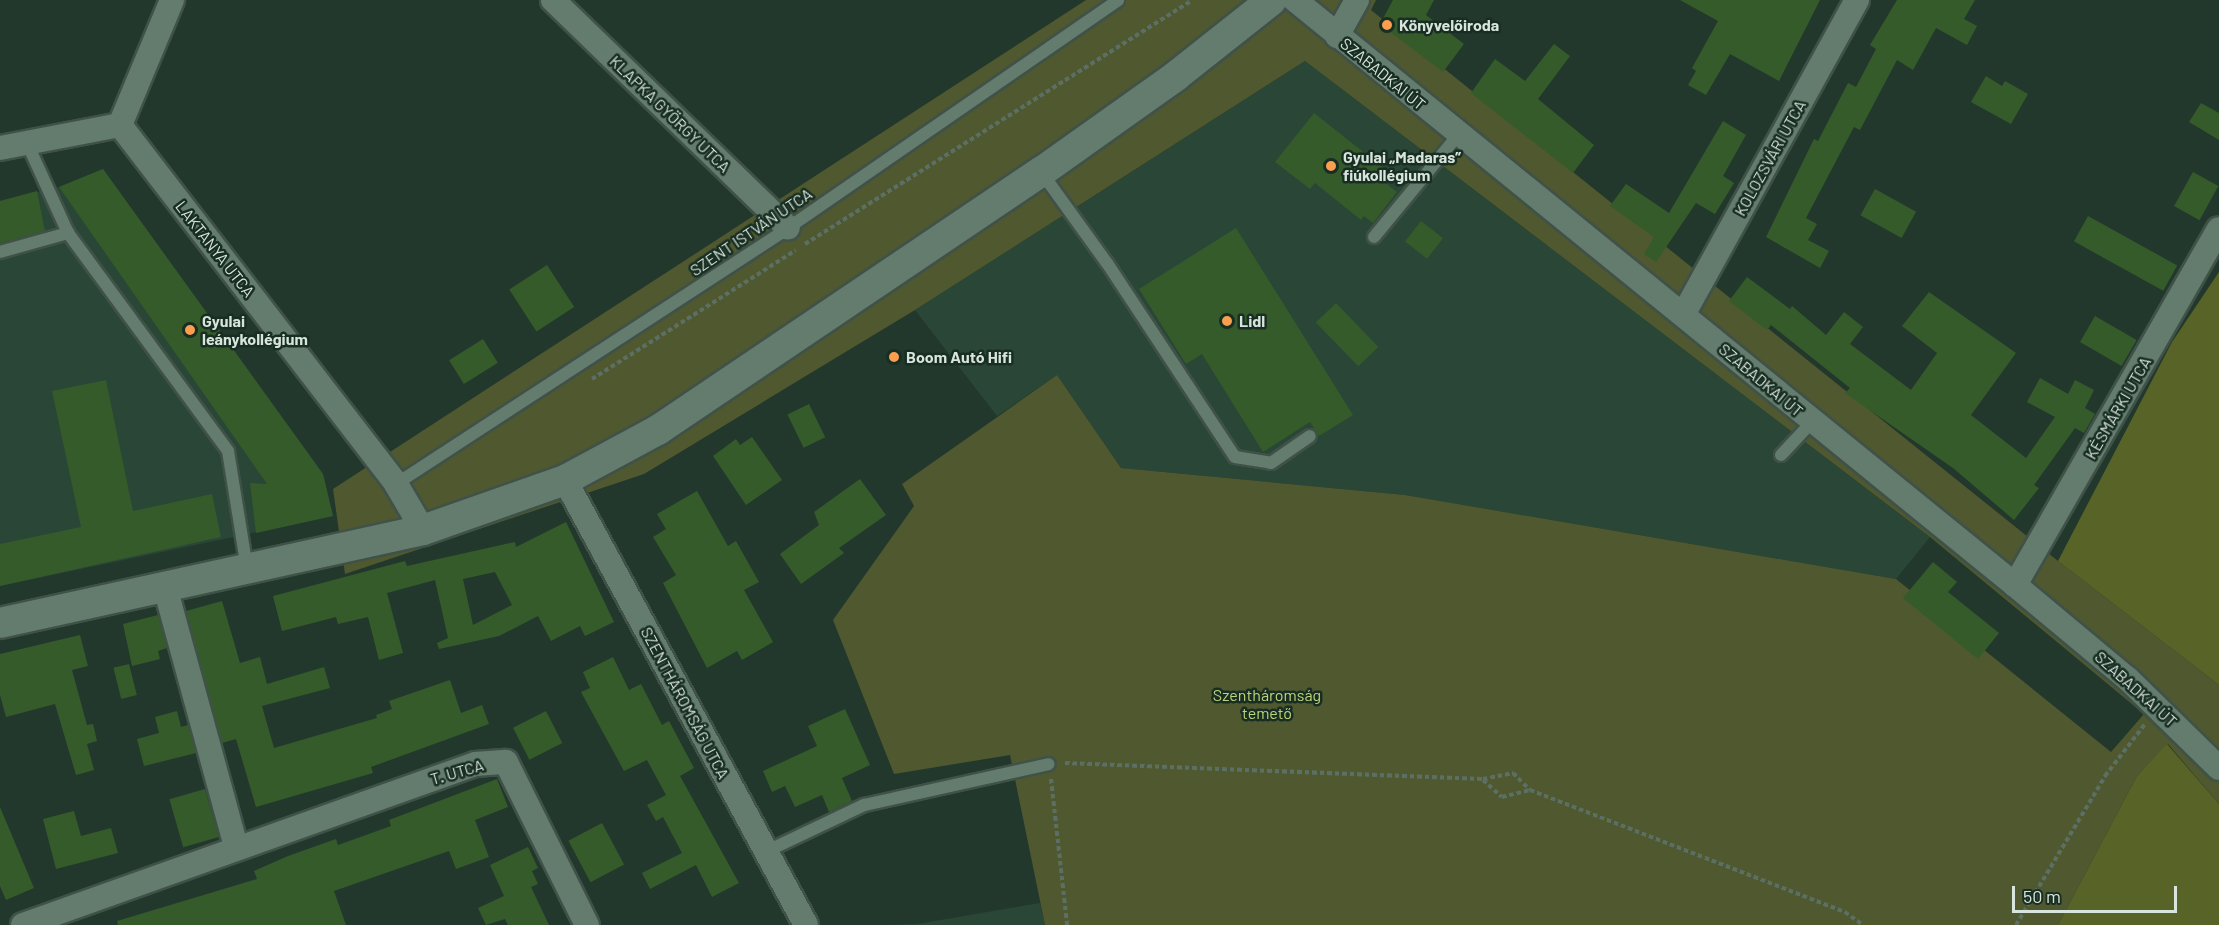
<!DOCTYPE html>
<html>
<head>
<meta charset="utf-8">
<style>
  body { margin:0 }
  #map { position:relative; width:2219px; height:925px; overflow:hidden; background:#22382c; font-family:Barlow,sans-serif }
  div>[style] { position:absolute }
  .built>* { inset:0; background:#294637 }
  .green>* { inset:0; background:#4f582e }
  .forest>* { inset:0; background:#586427 }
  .building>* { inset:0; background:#355b2b; transform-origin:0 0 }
  .path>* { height:4px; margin-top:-2px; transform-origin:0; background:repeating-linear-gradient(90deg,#5c6f64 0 4.5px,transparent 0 7.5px) }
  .roads { filter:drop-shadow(2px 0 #405248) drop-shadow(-2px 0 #405248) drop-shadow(0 2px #405248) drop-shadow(0 -2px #405248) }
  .service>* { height:12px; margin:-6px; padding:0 6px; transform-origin:6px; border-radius:6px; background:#647c6e }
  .minor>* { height:24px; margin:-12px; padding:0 12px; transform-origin:12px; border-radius:12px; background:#647c6e }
  .tertiary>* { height:30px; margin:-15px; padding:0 15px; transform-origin:15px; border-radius:15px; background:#647c6e }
  .dots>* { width:16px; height:16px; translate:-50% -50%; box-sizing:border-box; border:3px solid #182e22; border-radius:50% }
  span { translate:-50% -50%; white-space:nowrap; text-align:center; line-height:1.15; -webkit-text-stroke:5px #182e22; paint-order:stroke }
  .poi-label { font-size:16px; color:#d8e5dd; font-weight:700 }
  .left { translate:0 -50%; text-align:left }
  .street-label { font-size:16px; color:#d8e5dd }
  .park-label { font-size:16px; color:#bfd37a }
  .scale { position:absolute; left:2012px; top:886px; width:165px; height:27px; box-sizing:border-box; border:3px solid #d8e5dd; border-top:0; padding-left:8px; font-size:18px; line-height:21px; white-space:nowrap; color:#d8e5dd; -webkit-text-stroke:4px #182e22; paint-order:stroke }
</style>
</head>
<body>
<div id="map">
  <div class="built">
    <div style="clip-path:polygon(1305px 61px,1930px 537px,1896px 579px,1405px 495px,1121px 468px,1057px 375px,997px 416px,915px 310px)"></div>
    <div style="clip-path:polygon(103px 169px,323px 474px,333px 516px,0 586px,0 201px,59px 187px)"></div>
    <div style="clip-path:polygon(1040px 903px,1045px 925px,887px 925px,917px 924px)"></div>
  </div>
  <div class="green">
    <div style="clip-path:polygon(1086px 0,1376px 0,1371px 10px,2058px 561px,2219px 685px,2219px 804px,2168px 744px,2137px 776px,2058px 925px,1045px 925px,1010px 755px,894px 774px,833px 620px,914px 506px,902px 484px,1057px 375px,1121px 468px,1405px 495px,1896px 579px,2111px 752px,2144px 714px,1930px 537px,1305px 61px,915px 310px,644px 474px,345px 574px,333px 489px)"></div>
  </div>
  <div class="forest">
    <div style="clip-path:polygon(2219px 272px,2219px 685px,2058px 561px,2172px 342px)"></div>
    <div style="clip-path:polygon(2167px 744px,2219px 804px,2219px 925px,2058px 925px,2137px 776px)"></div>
  </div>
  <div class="building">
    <div style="clip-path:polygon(1393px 0,1434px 0,1426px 15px,1464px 44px,1443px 72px,1380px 24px)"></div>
    <div style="clip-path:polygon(1680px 0,1820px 0,1779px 81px,1730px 54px,1706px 95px,1688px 85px,1696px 71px,1692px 68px,1718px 21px)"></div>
    <div style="clip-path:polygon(1897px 0,1975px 0,1964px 19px,1977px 26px,1967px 45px,1936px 28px,1913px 70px,1897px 60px,1860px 130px,1854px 127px,1806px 218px,1817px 224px,1808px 240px,1829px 251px,1820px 268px,1766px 237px,1814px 139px,1818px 141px,1848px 83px,1856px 87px,1876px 49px,1870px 45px)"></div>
    <div style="clip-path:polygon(1554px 44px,1570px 56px,1538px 99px,1594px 145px,1573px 173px,1471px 93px,1495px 59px,1525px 81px)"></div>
    <div style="clip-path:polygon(1986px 76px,2002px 86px,2005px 81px,2028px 94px,2011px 124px,1971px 102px)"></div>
    <div style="clip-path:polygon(2201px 103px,2219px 113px,2219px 140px,2189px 122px)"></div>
    <div style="clip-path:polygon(1314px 113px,1386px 170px,1379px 178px,1397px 192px,1373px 223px,1364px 216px,1361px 220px,1315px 183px,1310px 189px,1275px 162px)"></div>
    <div style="clip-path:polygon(1723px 121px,1746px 135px,1723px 176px,1734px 183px,1715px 214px,1696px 203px,1656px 262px,1644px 254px,1654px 237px,1610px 206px,1626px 184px,1669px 213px)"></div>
    <div style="clip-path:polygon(103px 169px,323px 474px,333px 516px,256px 533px,250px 483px,267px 484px,59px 187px)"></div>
    <div style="left:2193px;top:172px;width:29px;height:39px;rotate:29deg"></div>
    <div style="left:1875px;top:189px;width:47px;height:30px;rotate:29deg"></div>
    <div style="clip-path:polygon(37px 191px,45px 231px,0 243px,0 201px)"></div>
    <div style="left:2088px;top:216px;width:102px;height:29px;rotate:29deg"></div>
    <div style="left:1421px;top:221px;width:28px;height:26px;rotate:38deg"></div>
    <div style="clip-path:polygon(1236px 228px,1353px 415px,1319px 436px,1310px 422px,1263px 452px,1202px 354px,1186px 364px,1139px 289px)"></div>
    <div style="left:547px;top:265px;width:50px;height:45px;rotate:57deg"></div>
    <div style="clip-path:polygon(1747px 277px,1790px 309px,1792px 306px,1826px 335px,1844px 312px,1863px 327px,1850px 344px,1911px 390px,1937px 353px,1902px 326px,1929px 292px,2016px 353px,1971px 415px,2026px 458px,2055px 417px,2027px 402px,2040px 378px,2068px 394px,2075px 380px,2094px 390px,2085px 408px,2095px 414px,2084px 433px,2075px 428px,2034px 485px,2039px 488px,2014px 520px,1953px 468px,1845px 393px,1850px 388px,1771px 325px,1767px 330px,1729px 301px)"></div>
    <div style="left:1336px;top:303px;width:61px;height:28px;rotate:46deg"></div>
    <div style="left:2095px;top:316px;width:48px;height:30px;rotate:30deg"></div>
    <div style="left:483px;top:339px;width:28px;height:40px;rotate:58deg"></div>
    <div style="clip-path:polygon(106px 380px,133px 511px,212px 494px,221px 537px,0 586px,0 544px,81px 527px,52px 391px)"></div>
    <div style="left:809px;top:404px;width:37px;height:24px;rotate:64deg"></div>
    <div style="clip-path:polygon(752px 437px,782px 480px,746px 505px,713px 456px,736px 439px,740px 445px)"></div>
    <div style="clip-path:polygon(860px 479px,886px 515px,839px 548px,844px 553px,801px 584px,780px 554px,819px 525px,814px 512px)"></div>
    <div style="clip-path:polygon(697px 491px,728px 546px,736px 541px,759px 582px,744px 590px,773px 642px,742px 660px,737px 651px,707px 668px,663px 583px,676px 575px,653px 537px,666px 529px,657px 514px)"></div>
    <div style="clip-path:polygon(evenodd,566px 522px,614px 622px,585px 636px,580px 626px,551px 641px,538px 616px,499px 636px,439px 649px,437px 643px,448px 638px,435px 580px,387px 593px,403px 653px,379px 660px,368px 617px,338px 624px,336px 617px,282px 631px,273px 596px,405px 561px,407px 566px,515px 542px,516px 547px,566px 522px,495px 572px,512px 605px,473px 625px,463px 579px,495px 572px)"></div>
    <div style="clip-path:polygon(1933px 562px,1957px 582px,1948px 592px,1999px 633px,1978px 659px,1903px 598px)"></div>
    <div style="clip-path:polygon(222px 601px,240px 663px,260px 657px,267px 684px,324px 667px,330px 688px,262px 706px,274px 748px,377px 718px,376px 715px,392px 709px,389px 701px,450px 680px,461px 713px,482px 705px,489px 724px,371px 767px,373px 773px,256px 807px,236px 739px,222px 743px,186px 611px)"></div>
    <div style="clip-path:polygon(158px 615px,167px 648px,158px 651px,160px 659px,132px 666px,123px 624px)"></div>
    <div style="clip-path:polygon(80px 635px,88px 666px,72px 670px,87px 725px,93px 724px,97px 741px,87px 744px,94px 770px,76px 775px,55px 704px,6px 717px,0 695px,0 654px)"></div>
    <div style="clip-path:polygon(613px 657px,629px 690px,641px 684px,662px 725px,669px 721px,694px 768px,680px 776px,739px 883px,712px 897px,696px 865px,650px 889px,642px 873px,682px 853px,663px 817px,656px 821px,647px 805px,666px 795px,647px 760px,624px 771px,581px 692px,590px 688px,583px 672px)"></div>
    <div style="left:129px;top:664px;width:32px;height:16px;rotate:76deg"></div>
    <div style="clip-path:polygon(845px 709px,870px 765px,842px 778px,852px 801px,829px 812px,822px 795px,795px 807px,785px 786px,772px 792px,763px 771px,817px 746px,808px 726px)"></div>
    <div style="clip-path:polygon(177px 711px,181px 727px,188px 725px,196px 753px,144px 766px,137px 739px,159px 733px,155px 717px)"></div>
    <div style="left:546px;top:711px;width:36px;height:37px;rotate:63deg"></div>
    <div style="clip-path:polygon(497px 779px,508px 807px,475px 820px,489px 857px,456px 869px,449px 851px,334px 891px,346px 925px,118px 925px,117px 921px,257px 879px,254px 871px,288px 856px,336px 839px,338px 845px,391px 826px,389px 820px)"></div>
    <div style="left:205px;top:789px;width:50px;height:37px;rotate:74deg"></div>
    <div style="clip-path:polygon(0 807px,34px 888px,6px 900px,0 886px)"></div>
    <div style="clip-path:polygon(74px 811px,81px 836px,111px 828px,118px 853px,56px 869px,43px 819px)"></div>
    <div style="left:602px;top:823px;width:47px;height:38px;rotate:62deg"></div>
    <div style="clip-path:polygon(528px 847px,538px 868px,532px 871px,538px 884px,531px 887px,549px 925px,508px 925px,505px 919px,486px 925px,478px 908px,504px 896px,490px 865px)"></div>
  </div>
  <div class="path">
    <div style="left:805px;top:244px;width:457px;rotate:-32.2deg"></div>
    <div style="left:592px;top:379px;width:241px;rotate:-32.3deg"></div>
    <div style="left:1065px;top:763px;width:418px;rotate:2.2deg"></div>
    <div style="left:1483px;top:779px;width:31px;rotate:-11deg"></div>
    <div style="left:1513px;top:773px;width:24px;rotate:45deg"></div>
    <div style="left:1530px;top:790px;width:338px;rotate:21.2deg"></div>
    <div style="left:1845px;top:912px;width:22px;rotate:36deg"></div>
    <div style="left:1051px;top:779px;width:147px;rotate:83.7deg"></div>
    <div style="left:1483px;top:780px;width:25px;rotate:42deg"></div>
    <div style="left:1502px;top:797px;width:29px;rotate:-14deg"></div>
    <div style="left:2016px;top:925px;width:174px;rotate:-59.1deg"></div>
    <div style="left:2105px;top:776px;width:66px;rotate:-52.4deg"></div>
  </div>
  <div class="roads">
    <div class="service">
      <div style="left:27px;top:143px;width:99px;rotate:65.5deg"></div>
      <div style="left:68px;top:233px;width:270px;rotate:53.7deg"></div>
      <div style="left:228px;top:451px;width:119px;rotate:80.8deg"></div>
      <div style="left:1042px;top:173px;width:111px;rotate:54.2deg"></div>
      <div style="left:1107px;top:263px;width:232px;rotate:56.6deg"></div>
      <div style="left:1235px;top:457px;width:36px;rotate:9deg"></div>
      <div style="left:1271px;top:463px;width:47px;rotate:-34.7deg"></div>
      <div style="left:1374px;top:237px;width:132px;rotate:-50.5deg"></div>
      <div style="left:0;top:252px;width:71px;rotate:-15.6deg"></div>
      <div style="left:1781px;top:455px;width:45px;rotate:-46.8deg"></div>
      <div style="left:396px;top:484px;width:468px;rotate:-33.1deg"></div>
      <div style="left:788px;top:228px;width:401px;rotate:-34.6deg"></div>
      <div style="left:765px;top:852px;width:110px;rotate:-25.4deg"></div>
      <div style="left:864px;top:805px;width:189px;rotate:-12.5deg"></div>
    </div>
    <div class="minor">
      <div style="left:553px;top:0;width:327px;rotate:44.1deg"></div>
      <div style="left:1295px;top:0;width:928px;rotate:39.09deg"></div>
      <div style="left:2015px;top:585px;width:147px;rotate:39.8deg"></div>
      <div style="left:2128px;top:679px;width:127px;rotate:44.4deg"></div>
      <div style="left:1337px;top:36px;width:41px;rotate:-60.9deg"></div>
      <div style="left:120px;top:125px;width:135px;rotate:-67.4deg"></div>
      <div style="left:0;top:148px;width:122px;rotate:-10.9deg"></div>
      <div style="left:120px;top:125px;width:453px;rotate:52.4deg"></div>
      <div style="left:396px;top:484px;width:53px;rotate:59.6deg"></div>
      <div style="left:1683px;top:315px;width:360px;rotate:-61.1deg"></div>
      <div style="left:565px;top:480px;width:506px;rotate:61.56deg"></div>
      <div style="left:2015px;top:585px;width:410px;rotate:-60.2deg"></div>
      <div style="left:165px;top:587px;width:270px;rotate:74.7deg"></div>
      <div style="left:23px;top:925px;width:480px;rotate:-19.6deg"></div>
      <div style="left:475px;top:764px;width:31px;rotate:-4deg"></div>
      <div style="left:506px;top:762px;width:182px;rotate:63.6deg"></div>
    </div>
    <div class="tertiary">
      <div style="left:0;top:623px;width:433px;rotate:-12.4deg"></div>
      <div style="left:423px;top:530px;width:151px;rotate:-19.4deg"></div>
      <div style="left:565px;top:480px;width:106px;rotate:-28.3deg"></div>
      <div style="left:658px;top:430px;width:462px;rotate:-34deg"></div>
      <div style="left:1041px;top:172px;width:166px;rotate:-35.4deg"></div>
      <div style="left:1176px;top:76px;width:122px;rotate:-38.4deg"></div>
    </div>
  </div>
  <div class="dots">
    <div style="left:1387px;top:25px;background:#fa9f4f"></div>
    <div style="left:1331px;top:166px;background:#fa9f4f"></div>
    <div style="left:1227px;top:321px;background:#fa9f4f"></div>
    <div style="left:190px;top:330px;background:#fa9f4f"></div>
    <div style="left:894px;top:357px;background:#fa9f4f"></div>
  </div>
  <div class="poi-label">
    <span class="left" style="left:1399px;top:25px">Könyvelőiroda</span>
    <span class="left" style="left:1343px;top:166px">Gyulai „Madaras”<br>fiúkollégium</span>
    <span class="left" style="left:202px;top:330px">Gyulai<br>leánykollégium</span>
    <span class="left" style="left:1239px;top:321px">Lidl</span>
    <span class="left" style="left:906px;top:357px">Boom Autó Hifi</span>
  </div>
  <div class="street-label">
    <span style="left:1383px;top:74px;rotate:39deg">SZABADKAI ÚT</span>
    <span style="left:670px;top:114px;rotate:44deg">KLAPKA GYÖRGY UTCA</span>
    <span style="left:1770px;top:158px;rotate:-61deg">KOLOZSVÁRI UTCA</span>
    <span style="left:751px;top:232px;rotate:-34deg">SZENT ISTVÁN UTCA</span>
    <span style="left:215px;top:249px;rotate:52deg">LAKTANYA UTCA</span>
    <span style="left:1761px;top:380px;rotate:40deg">SZABADKAI ÚT</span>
    <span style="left:2118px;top:408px;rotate:-60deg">KÉSMÁRKI UTCA</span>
    <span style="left:2136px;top:689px;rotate:42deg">SZABADKAI ÚT</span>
    <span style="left:685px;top:703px;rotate:62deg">SZENTHÁROMSÁG UTCA</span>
    <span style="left:457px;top:772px;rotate:-16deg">T. UTCA</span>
  </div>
  <div class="park-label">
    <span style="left:1267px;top:704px">Szentháromság<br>temető</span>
  </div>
  <div class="scale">50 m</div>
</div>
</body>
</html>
